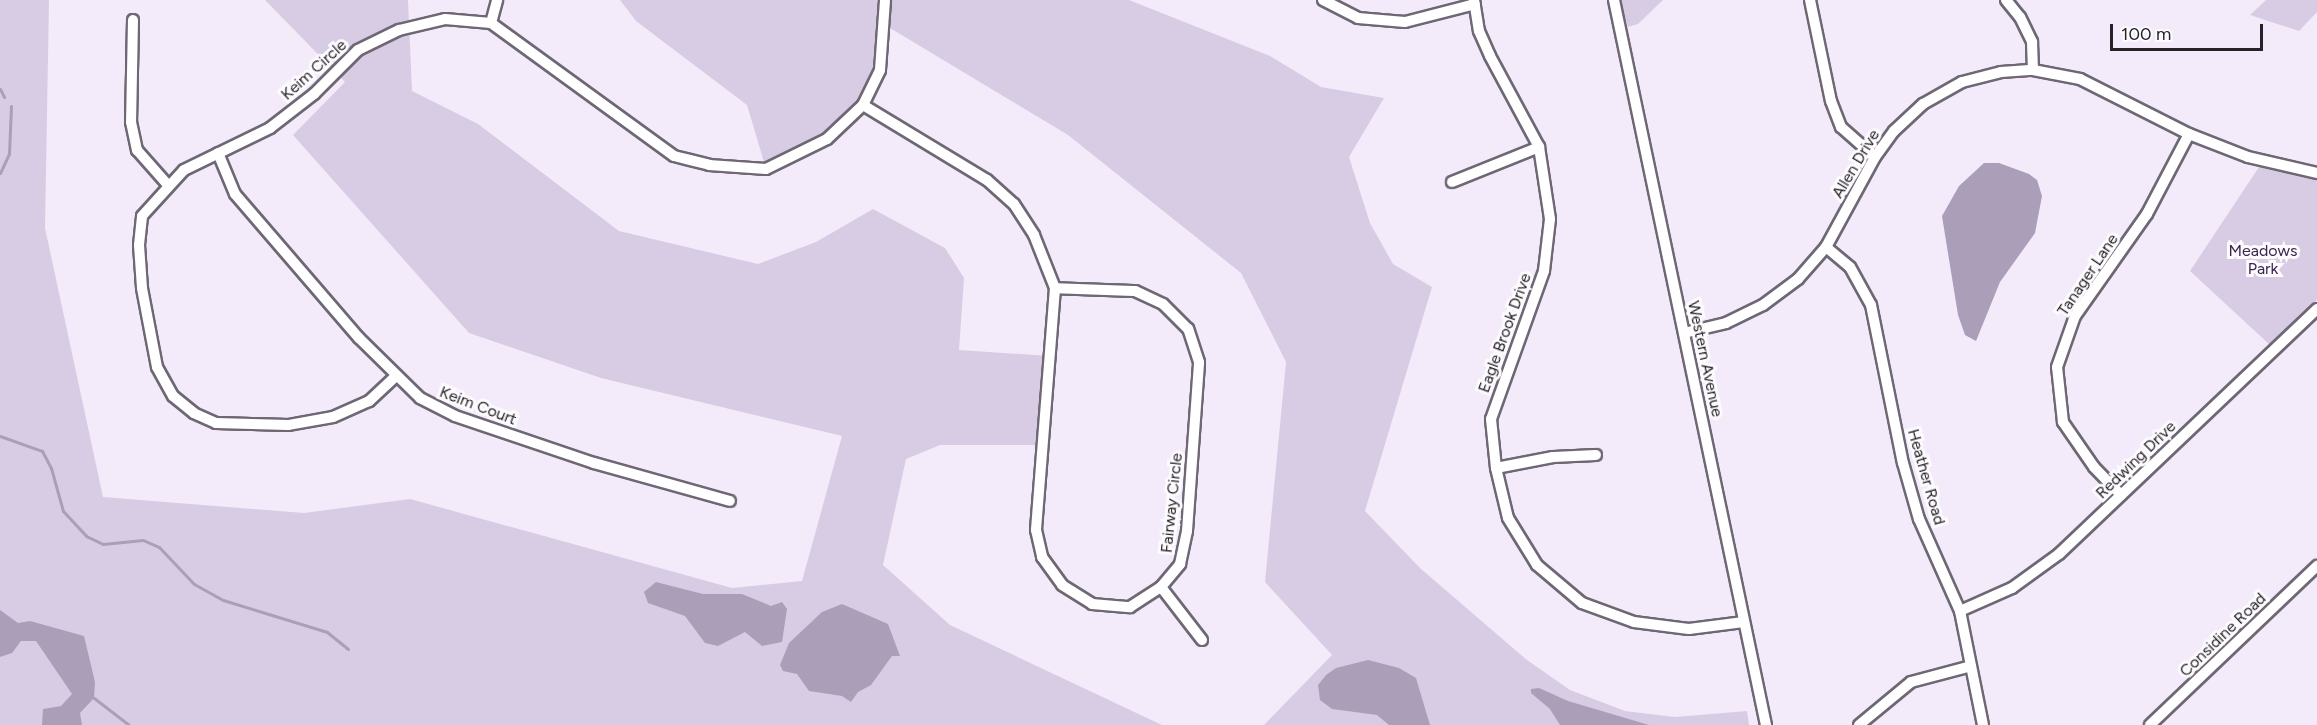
<!DOCTYPE html>
<html>
<head>
<meta charset="utf-8">
<style>
  body { margin:0 }
  #map { position:relative; width:2317px; height:725px; overflow:hidden; background:#f3ebfa; font-family:Figtree,sans-serif }
  div>[style] { position:absolute }
  .green>* { inset:0; background:#d8cce4 }
  .water>* { inset:0; background:#ab9eb9 }
  .stream>* { height:3px; margin:-1.5px; padding:0 1.5px; transform-origin:1.5px; border-radius:1.5px; background:#ab9eb9 }
  .roads { filter:drop-shadow(2px 0 #6e6774) drop-shadow(-2px 0 #6e6774) drop-shadow(0 2px #6e6774) drop-shadow(0 -2px #6e6774) }
  .street>* { height:10px; margin:-5px; padding:0 5px; transform-origin:5px; border-radius:5px; background:#fff }
  span { translate:-50% -50%; white-space:nowrap; text-align:center; line-height:1.15; -webkit-text-stroke:6px #fdfbfe; paint-order:stroke }
  .street-label { font-size:16px; color:#262328 }
  .park-label { font-size:16px; color:#3a254c }
  .scale { position:absolute; left:2110px; top:24px; width:153px; height:27px; box-sizing:border-box; border:3px solid #262328; border-top:0; padding-left:8px; font-size:18px; line-height:21px; white-space:nowrap; color:#262328; -webkit-text-stroke:4px #fdfbfe; paint-order:stroke }
</style>
</head>
<body>
<div id="map">
  <div class="green">
    <div style="clip-path:polygon(0 0,49px 0,45px 228px,103px 497px,304px 513px,410px 499px,732px 588px,802px 581px,842px 436px,601px 378px,469px 333px,293px 135px,345px 82px,265px 0,408px 0,412px 91px,478px 124px,619px 231px,758px 264px,816px 242px,873px 209px,945px 248px,964px 278px,959px 350px,1050px 356px,1043px 445px,940px 445px,906px 459px,883px 565px,950px 625px,1162px 725px,0 725px)"></div>
    <div style="clip-path:polygon(620px 0,1129px 0,1270px 56px,1321px 87px,1384px 98px,1349px 157px,1370px 223px,1393px 264px,1432px 287px,1365px 511px,1420px 568px,1527px 660px,1570px 690px,1625px 711px,1675px 717px,1747px 711px,1749px 725px,1264px 725px,1332px 655px,1265px 582px,1286px 362px,1241px 273px,1068px 135px,885px 25px,880px 70px,863px 105px,827px 139px,766px 169px,747px 105px,636px 21px)"></div>
    <div style="clip-path:polygon(1620px 0,1663px 0,1638px 24px,1628px 27px)"></div>
    <div style="clip-path:polygon(2266px 0,2317px 0,2317px 12px,2299px 31px,2250px 15px)"></div>
    <div style="clip-path:polygon(2259px 167px,2317px 178px,2317px 300px,2270px 345px,2190px 271px)"></div>
  </div>
  <div class="water">
    <div style="clip-path:polygon(1984px 163px,1999px 163px,2029px 174px,2037px 180px,2042px 196px,2035px 233px,2000px 282px,1976px 341px,1965px 335px,1958px 315px,1942px 216px,1959px 186px)"></div>
    <div style="clip-path:polygon(656px 582px,703px 594px,742px 594px,771px 606px,782px 602px,787px 609px,782px 642px,762px 646px,745px 632px,718px 646px,705px 643px,685px 616px,648px 603px,644px 592px)"></div>
    <div style="clip-path:polygon(842px 604px,888px 624px,900px 656px,892px 656px,871px 685px,858px 692px,851px 702px,842px 696px,809px 691px,797px 674px,783px 671px,780px 665px,789px 643px,822px 612px)"></div>
    <div style="clip-path:polygon(0 610px,18px 623px,30px 621px,84px 636px,95px 682px,94px 698px,80px 713px,82px 725px,42px 725px,43px 709px,61px 706px,72px 694px,36px 641px,21px 641px,12px 653px,0 657px)"></div>
    <div style="clip-path:polygon(1368px 660px,1399px 668px,1416px 678px,1430px 725px,1389px 725px,1377px 715px,1332px 709px,1320px 700px,1318px 685px,1326px 675px,1336px 668px)"></div>
    <div style="clip-path:polygon(1539px 688px,1568px 701px,1649px 725px,1560px 725px,1550px 709px,1531px 693px,1531px 689px)"></div>
  </div>
  <div class="stream">
    <div style="left:0;top:89px;width:9px;rotate:63deg"></div>
    <div style="left:0;top:173px;width:21px;rotate:-65deg"></div>
    <div style="left:9px;top:154px;width:48px;rotate:-87.6deg"></div>
    <div style="left:0;top:436px;width:45px;rotate:19.7deg"></div>
    <div style="left:42px;top:451px;width:19px;rotate:62deg"></div>
    <div style="left:51px;top:468px;width:45px;rotate:74.4deg"></div>
    <div style="left:63px;top:511px;width:34px;rotate:47deg"></div>
    <div style="left:86px;top:536px;width:19px;rotate:25deg"></div>
    <div style="left:103px;top:544px;width:40px;rotate:-5.7deg"></div>
    <div style="left:143px;top:540px;width:17px;rotate:24deg"></div>
    <div style="left:159px;top:547px;width:51px;rotate:46.6deg"></div>
    <div style="left:194px;top:584px;width:33px;rotate:29deg"></div>
    <div style="left:223px;top:600px;width:109px;rotate:17.1deg"></div>
    <div style="left:327px;top:632px;width:27px;rotate:39deg"></div>
    <div style="left:94px;top:698px;width:44px;rotate:37.6deg"></div>
  </div>
  <div class="roads">
    <div class="street">
      <div style="left:1323px;top:0;width:39px;rotate:27deg"></div>
      <div style="left:1358px;top:18px;width:47px;rotate:4.9deg"></div>
      <div style="left:1405px;top:22px;width:72px;rotate:-14.4deg"></div>
      <div style="left:1474px;top:0;width:31px;rotate:81deg"></div>
      <div style="left:1479px;top:31px;width:27px;rotate:66deg"></div>
      <div style="left:1490px;top:56px;width:103px;rotate:61.7deg"></div>
      <div style="left:1539px;top:147px;width:73px;rotate:81.3deg"></div>
      <div style="left:1550px;top:219px;width:52px;rotate:96.6deg"></div>
      <div style="left:1544px;top:271px;width:157px;rotate:109.7deg"></div>
      <div style="left:1491px;top:419px;width:49px;rotate:84.2deg"></div>
      <div style="left:1496px;top:468px;width:51px;rotate:76.5deg"></div>
      <div style="left:1508px;top:518px;width:55px;rotate:58.3deg"></div>
      <div style="left:1537px;top:565px;width:59px;rotate:40.2deg"></div>
      <div style="left:1582px;top:603px;width:55px;rotate:20.1deg"></div>
      <div style="left:1634px;top:622px;width:55px;rotate:7.3deg"></div>
      <div style="left:1689px;top:629px;width:55px;rotate:-7.3deg"></div>
      <div style="left:1614px;top:0;width:741px;rotate:78.16deg"></div>
      <div style="left:1810px;top:0;width:103px;rotate:78.3deg"></div>
      <div style="left:1831px;top:101px;width:28px;rotate:69deg"></div>
      <div style="left:1841px;top:127px;width:45px;rotate:41.4deg"></div>
      <div style="left:2006px;top:0;width:22px;rotate:51deg"></div>
      <div style="left:2020px;top:17px;width:28px;rotate:64deg"></div>
      <div style="left:2032px;top:42px;width:28px;rotate:88deg"></div>
      <div style="left:133px;top:20px;width:102px;rotate:91.1deg"></div>
      <div style="left:131px;top:122px;width:29px;rotate:78deg"></div>
      <div style="left:137px;top:150px;width:47px;rotate:48.5deg"></div>
      <div style="left:491px;top:23px;width:24px;rotate:-75deg"></div>
      <div style="left:863px;top:105px;width:145px;rotate:31.2deg"></div>
      <div style="left:987px;top:180px;width:36px;rotate:42deg"></div>
      <div style="left:1014px;top:204px;width:37px;rotate:57deg"></div>
      <div style="left:1034px;top:235px;width:57px;rotate:68.4deg"></div>
      <div style="left:1055px;top:288px;width:243px;rotate:94.5deg"></div>
      <div style="left:1036px;top:530px;width:28px;rotate:77deg"></div>
      <div style="left:1042px;top:557px;width:34px;rotate:54deg"></div>
      <div style="left:1062px;top:585px;width:36px;rotate:32deg"></div>
      <div style="left:1092px;top:604px;width:38px;rotate:5deg"></div>
      <div style="left:1130px;top:607px;width:37px;rotate:-33deg"></div>
      <div style="left:1161px;top:587px;width:30px;rotate:-50deg"></div>
      <div style="left:1180px;top:564px;width:34px;rotate:-78deg"></div>
      <div style="left:1187px;top:531px;width:169px;rotate:-85.9deg"></div>
      <div style="left:1199px;top:362px;width:35px;rotate:-108deg"></div>
      <div style="left:1188px;top:329px;width:35px;rotate:-135deg"></div>
      <div style="left:1163px;top:304px;width:31px;rotate:-155deg"></div>
      <div style="left:1135px;top:291px;width:80px;rotate:-177.9deg"></div>
      <div style="left:218px;top:153px;width:44px;rotate:67.5deg"></div>
      <div style="left:235px;top:194px;width:190px;rotate:49.3deg"></div>
      <div style="left:359px;top:338px;width:86px;rotate:44.5deg"></div>
      <div style="left:420px;top:398px;width:39px;rotate:27deg"></div>
      <div style="left:455px;top:416px;width:147px;rotate:18.7deg"></div>
      <div style="left:594px;top:463px;width:141px;rotate:15.6deg"></div>
      <div style="left:1452px;top:182px;width:94px;rotate:-21.9deg"></div>
      <div style="left:1826px;top:247px;width:31px;rotate:40deg"></div>
      <div style="left:1850px;top:267px;width:43px;rotate:61.1deg"></div>
      <div style="left:1871px;top:305px;width:161px;rotate:78.6deg"></div>
      <div style="left:1903px;top:463px;width:58px;rotate:74.1deg"></div>
      <div style="left:1919px;top:519px;width:101px;rotate:66deg"></div>
      <div style="left:1960px;top:611px;width:116px;rotate:78.6deg"></div>
      <div style="left:1684px;top:333px;width:43px;rotate:-13.4deg"></div>
      <div style="left:1726px;top:323px;width:41px;rotate:-25.9deg"></div>
      <div style="left:1763px;top:305px;width:44px;rotate:-36.6deg"></div>
      <div style="left:1798px;top:279px;width:43px;rotate:-48.8deg"></div>
      <div style="left:1826px;top:247px;width:102px;rotate:-61.4deg"></div>
      <div style="left:1875px;top:157px;width:32px;rotate:-54deg"></div>
      <div style="left:1894px;top:131px;width:40px;rotate:-43deg"></div>
      <div style="left:1923px;top:104px;width:45px;rotate:-29.4deg"></div>
      <div style="left:1962px;top:82px;width:40px;rotate:-14.4deg"></div>
      <div style="left:2001px;top:72px;width:32px;rotate:-4deg"></div>
      <div style="left:2033px;top:70px;width:48px;rotate:10.8deg"></div>
      <div style="left:2080px;top:79px;width:122px;rotate:26.8deg"></div>
      <div style="left:2189px;top:134px;width:63px;rotate:21.3deg"></div>
      <div style="left:2248px;top:157px;width:71px;rotate:13.1deg"></div>
      <div style="left:396px;top:376px;width:37px;rotate:137deg"></div>
      <div style="left:369px;top:401px;width:39px;rotate:156deg"></div>
      <div style="left:333px;top:417px;width:46px;rotate:169.9deg"></div>
      <div style="left:288px;top:425px;width:72px;rotate:-178.4deg"></div>
      <div style="left:216px;top:423px;width:24px;rotate:-156deg"></div>
      <div style="left:194px;top:413px;width:27px;rotate:-141deg"></div>
      <div style="left:173px;top:396px;width:33px;rotate:-119deg"></div>
      <div style="left:157px;top:367px;width:80px;rotate:-100.8deg"></div>
      <div style="left:142px;top:288px;width:43px;rotate:-94deg"></div>
      <div style="left:139px;top:245px;width:29px;rotate:-84deg"></div>
      <div style="left:142px;top:216px;width:62px;rotate:-47.6deg"></div>
      <div style="left:184px;top:170px;width:96px;rotate:-26deg"></div>
      <div style="left:270px;top:128px;width:56px;rotate:-37.7deg"></div>
      <div style="left:314px;top:94px;width:62px;rotate:-45deg"></div>
      <div style="left:358px;top:50px;width:46px;rotate:-26deg"></div>
      <div style="left:399px;top:30px;width:47px;rotate:-13.4deg"></div>
      <div style="left:445px;top:19px;width:46px;rotate:5deg"></div>
      <div style="left:491px;top:23px;width:226px;rotate:36deg"></div>
      <div style="left:674px;top:156px;width:36px;rotate:14deg"></div>
      <div style="left:709px;top:165px;width:57px;rotate:4deg"></div>
      <div style="left:766px;top:169px;width:68px;rotate:-26.2deg"></div>
      <div style="left:827px;top:139px;width:50px;rotate:-43.4deg"></div>
      <div style="left:863px;top:105px;width:39px;rotate:-64deg"></div>
      <div style="left:880px;top:70px;width:70px;rotate:-85.9deg"></div>
      <div style="left:1496px;top:468px;width:58px;rotate:-10.9deg"></div>
      <div style="left:1553px;top:457px;width:43px;rotate:-2.7deg"></div>
      <div style="left:2121px;top:495px;width:39px;rotate:-134deg"></div>
      <div style="left:2094px;top:467px;width:55px;rotate:-124.6deg"></div>
      <div style="left:2063px;top:422px;width:55px;rotate:-96.2deg"></div>
      <div style="left:2057px;top:367px;width:54px;rotate:-70.6deg"></div>
      <div style="left:2075px;top:316px;width:125px;rotate:-54.8deg"></div>
      <div style="left:2147px;top:214px;width:90px;rotate:-62.3deg"></div>
      <div style="left:1161px;top:587px;width:67px;rotate:52.3deg"></div>
      <div style="left:1960px;top:611px;width:57px;rotate:-23.9deg"></div>
      <div style="left:2012px;top:588px;width:58px;rotate:-35.9deg"></div>
      <div style="left:2059px;top:554px;width:356px;rotate:-43.5deg"></div>
      <div style="left:1859px;top:725px;width:67px;rotate:-39.6deg"></div>
      <div style="left:1911px;top:682px;width:62px;rotate:-14.9deg"></div>
      <div style="left:2150px;top:725px;width:231px;rotate:-43.6deg"></div>
    </div>
  </div>
  <div class="street-label">
    <span style="left:314px;top:70px;rotate:-42deg">Keim Circle</span>
    <span style="left:1856px;top:164px;rotate:-59deg">Allen Drive</span>
    <span style="left:2088px;top:275px;rotate:-56deg">Tanager Lane</span>
    <span style="left:1505px;top:333px;rotate:-70deg">Eagle Brook Drive</span>
    <span style="left:1705px;top:359px;rotate:78deg">Western Avenue</span>
    <span style="left:478px;top:406px;rotate:21deg">Keim Court</span>
    <span style="left:2136px;top:460px;rotate:-44deg">Redwing Drive</span>
    <span style="left:1926px;top:477px;rotate:74deg">Heather Road</span>
    <span style="left:1172px;top:503px;rotate:-84deg">Fairway Circle</span>
    <span style="left:2223px;top:635px;rotate:-44deg">Considine Road</span>
  </div>
  <div class="park-label">
    <span style="left:2263px;top:260px">Meadows<br>Park</span>
  </div>
  <div class="scale">100 m</div>
</div>
</body>
</html>
